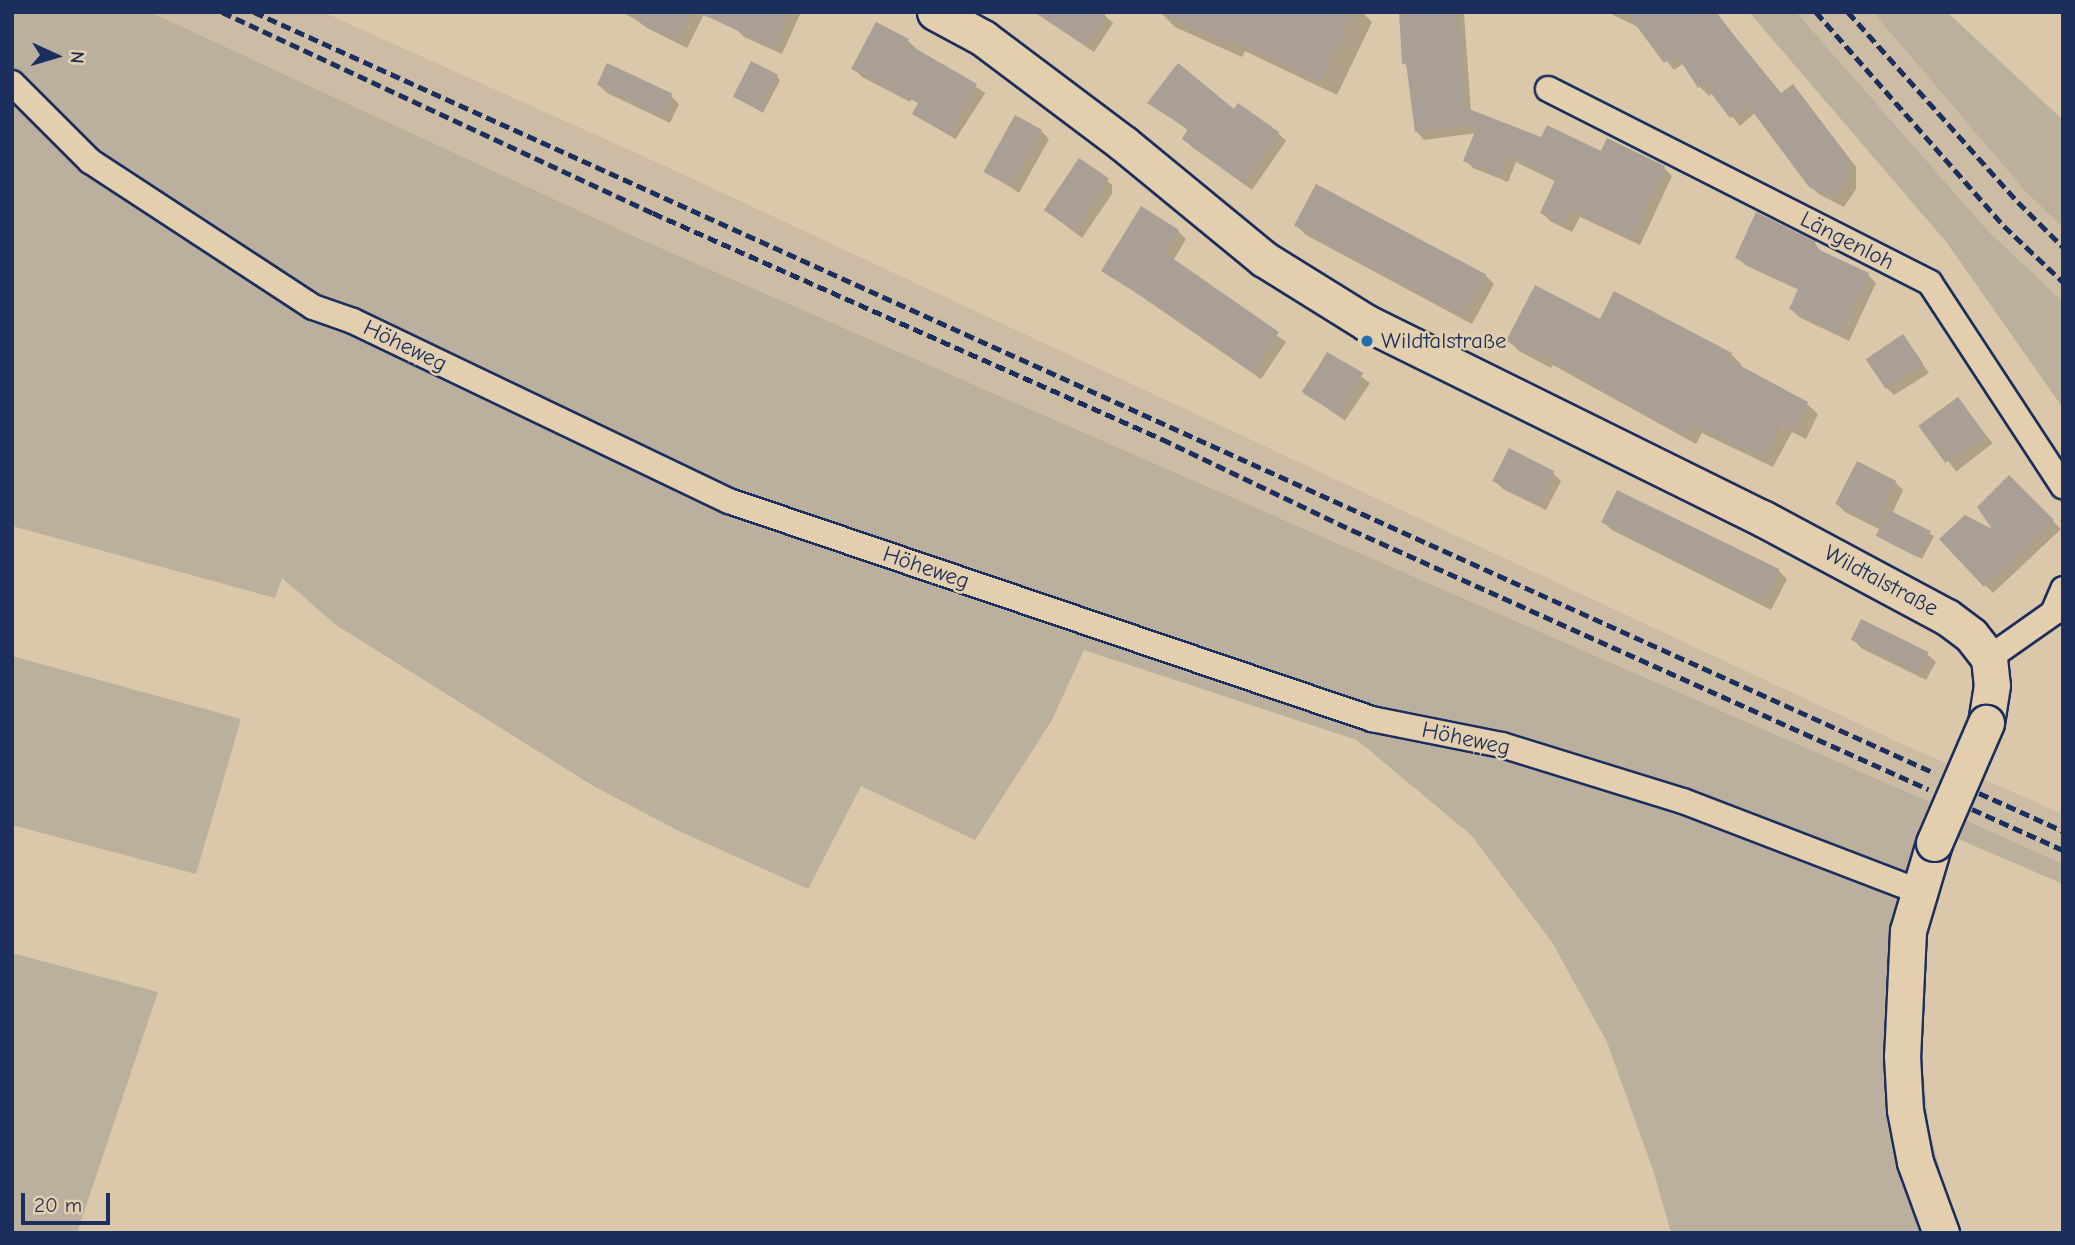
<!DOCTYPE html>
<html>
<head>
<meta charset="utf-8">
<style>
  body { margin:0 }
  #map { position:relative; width:2075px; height:1245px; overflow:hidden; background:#dbc8aa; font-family:"Comic Neue",sans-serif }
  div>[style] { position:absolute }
  .built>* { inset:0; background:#ccbca4 }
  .green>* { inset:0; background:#bbaf9d }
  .shadow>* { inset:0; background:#0003; transform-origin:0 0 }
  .building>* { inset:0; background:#a99f95; transform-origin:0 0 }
  .roads { filter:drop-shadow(2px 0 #1b2f5e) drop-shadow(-2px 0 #1b2f5e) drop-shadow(0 2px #1b2f5e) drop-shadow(0 -2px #1b2f5e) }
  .street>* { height:24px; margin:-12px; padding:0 12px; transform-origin:12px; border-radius:12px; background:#e3cead }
  .secondary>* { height:35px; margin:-17.5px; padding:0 17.5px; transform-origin:17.5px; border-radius:17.5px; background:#e3cead }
  .rail>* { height:5px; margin-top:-2.5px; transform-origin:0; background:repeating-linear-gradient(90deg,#1b2f5e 0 10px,transparent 0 15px) }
  .bridges { filter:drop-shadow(2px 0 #1b2f5e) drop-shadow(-2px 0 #1b2f5e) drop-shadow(0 2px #1b2f5e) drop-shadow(0 -2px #1b2f5e) }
  .secondary-bridge>* { height:35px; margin:-17.5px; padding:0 17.5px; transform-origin:17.5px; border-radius:17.5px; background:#e3cead }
  .dots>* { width:19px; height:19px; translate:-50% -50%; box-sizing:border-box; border:4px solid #e3cead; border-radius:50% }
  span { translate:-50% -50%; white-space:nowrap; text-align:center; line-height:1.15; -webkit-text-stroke:5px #e3cead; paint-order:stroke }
  .street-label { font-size:23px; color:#1b2f5e }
  .poi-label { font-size:23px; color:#1b2f5e }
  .left { translate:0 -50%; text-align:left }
  .frame { position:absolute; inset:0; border:14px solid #1b2f5e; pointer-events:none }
  .north { position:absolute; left:21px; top:21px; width:70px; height:70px; -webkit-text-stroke:5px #e3cead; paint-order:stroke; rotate:94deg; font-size:19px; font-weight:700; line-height:28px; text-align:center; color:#1b2f5e }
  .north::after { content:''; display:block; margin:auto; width:24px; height:32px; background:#1b2f5e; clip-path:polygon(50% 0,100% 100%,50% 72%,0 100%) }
  .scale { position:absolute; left:21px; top:1193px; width:89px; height:32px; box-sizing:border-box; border:4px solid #1b2f5e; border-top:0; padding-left:9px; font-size:21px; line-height:24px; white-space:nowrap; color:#1b2f5e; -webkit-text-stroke:5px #e3cead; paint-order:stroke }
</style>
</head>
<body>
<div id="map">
  <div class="built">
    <div style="clip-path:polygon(150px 12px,323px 12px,665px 166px,1900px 743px,2063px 814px,2063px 864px,1930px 802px,640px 239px)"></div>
    <div style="clip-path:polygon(1796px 12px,1873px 12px,2026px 192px,2063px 227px,2063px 302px,1988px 231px)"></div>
  </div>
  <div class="green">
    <div style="clip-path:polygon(12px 12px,150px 12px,640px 239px,1930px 802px,1916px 835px,1951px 851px,1929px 906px,1925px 933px,1920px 1002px,1923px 1071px,1929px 1128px,1943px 1183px,1963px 1233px,1671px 1233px,1654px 1173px,1607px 1042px,1552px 942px,1471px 835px,1357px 740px,1084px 650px,1052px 720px,975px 840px,861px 786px,808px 889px,679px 831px,595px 787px,336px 625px,282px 578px,275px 598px,12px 526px)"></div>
    <div style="clip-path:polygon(1749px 12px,1796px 12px,1988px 231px,2063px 302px,2063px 408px,1947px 243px)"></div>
    <div style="clip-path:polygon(1873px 12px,1947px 12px,2063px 120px,2063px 227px,2026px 192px)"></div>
    <div style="clip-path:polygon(12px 656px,241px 719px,196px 874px,12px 825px)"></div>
    <div style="clip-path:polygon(1964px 819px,2063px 864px,2063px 884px,1956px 838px)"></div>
    <div style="clip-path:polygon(12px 953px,158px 992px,77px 1233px,12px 1233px)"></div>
  </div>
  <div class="shadow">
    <div style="clip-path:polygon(625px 12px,705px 12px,687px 48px,647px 28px)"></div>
    <div style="clip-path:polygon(743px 12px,801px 12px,782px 54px,744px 37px,736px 29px)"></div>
    <div style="clip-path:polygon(1034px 12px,1101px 12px,1113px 23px,1094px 52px)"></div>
    <div style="clip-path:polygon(1160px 12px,1362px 12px,1372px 22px,1337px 95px,1245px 51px,1242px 57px,1175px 27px)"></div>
    <div style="clip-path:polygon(1400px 12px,1464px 14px,1471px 112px,1542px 140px,1602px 153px,1607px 141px,1664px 168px,1672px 176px,1640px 245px,1580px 217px,1572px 232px,1550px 221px,1542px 213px,1557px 182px,1516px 162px,1508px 182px,1473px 168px,1465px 160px,1476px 133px,1424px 140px,1416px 131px,1408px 67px,1404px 63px)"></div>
    <div style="clip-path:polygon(1607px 12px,1716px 12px,1785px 101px,1801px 95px,1856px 167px,1856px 189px,1844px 207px,1820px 195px,1810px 186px,1755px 113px,1740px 126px,1713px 93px,1709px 96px,1700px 87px,1684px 63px,1674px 70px,1640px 28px)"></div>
    <div style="clip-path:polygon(907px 40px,932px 63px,910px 102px,862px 77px,853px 68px)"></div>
    <div style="left:956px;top:74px;width:35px;height:55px;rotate:33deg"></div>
    <div style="clip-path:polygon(777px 76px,780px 80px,763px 113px,736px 97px)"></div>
    <div style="clip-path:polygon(599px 85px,671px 96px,679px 104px,670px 123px,607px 93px)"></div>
    <div style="clip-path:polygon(1149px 102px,1235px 111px,1278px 133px,1286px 141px,1252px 190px,1192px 147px,1184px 139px,1189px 131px)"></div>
    <div style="clip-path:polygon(1041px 131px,1049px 139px,1019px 193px,986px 171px)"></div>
    <div style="clip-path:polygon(1103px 177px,1112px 185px,1112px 194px,1082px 238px,1045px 210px)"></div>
    <div style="clip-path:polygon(1317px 186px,1486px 276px,1494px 284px,1472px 324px,1306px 235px,1298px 227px)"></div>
    <div style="clip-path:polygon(1178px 231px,1186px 239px,1173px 261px,1286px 342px,1261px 379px,1103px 270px)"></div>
    <div style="clip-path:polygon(1815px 243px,1822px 253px,1868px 275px,1876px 283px,1849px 341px,1799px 317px,1791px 309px,1799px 290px,1745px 265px,1737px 257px)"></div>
    <div style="clip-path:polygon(1601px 321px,1731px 354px,1742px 365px,1740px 368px,1807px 404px,1818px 414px,1806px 439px,1792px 432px,1773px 467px,1702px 433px,1696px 444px,1553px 365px,1551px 368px,1519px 351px,1508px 340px)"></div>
    <div style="clip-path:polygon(1903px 336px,1929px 373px,1894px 395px,1886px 387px)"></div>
    <div style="left:1327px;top:354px;width:52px;height:45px;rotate:34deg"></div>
    <div style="left:1958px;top:399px;width:56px;height:46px;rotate:52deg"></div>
    <div style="clip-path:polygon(1553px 473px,1561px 481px,1546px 510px,1503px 489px,1495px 481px)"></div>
    <div style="clip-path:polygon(2009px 478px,2061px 529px,1993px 593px,1941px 539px,1998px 533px)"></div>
    <div style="clip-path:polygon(1895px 482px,1903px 490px,1892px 514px,1934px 536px,1922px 559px,1882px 539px,1881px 530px,1845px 512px,1837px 504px)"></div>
    <div style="clip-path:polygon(1603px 522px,1779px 571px,1787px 579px,1771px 610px,1612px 530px)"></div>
    <div style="clip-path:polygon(1862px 621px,1927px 654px,1936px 662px,1926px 680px,1861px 648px,1853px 639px)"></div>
  </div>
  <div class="building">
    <div style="clip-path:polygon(621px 12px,691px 12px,678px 40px)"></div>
    <div style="clip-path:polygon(697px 12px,790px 12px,774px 47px)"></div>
    <div style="clip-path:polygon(1035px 12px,1107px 12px,1085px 45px)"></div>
    <div style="clip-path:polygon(1158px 12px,1353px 12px,1320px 81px,1228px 36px,1226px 42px)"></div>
    <div style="clip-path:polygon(1399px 12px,1457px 12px,1464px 107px,1541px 137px,1547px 125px,1601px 151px,1607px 138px,1665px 166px,1632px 238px,1571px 210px,1564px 225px,1540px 213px,1556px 178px,1508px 155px,1500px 175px,1463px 161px,1478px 124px,1415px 132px,1406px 63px,1402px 64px)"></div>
    <div style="clip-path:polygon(1626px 12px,1715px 12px,1781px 93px,1793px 84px,1848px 157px,1848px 179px,1835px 199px,1809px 187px,1747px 104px,1730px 118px,1704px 84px,1698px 88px,1676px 54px,1664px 63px)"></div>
    <div style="clip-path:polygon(876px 22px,909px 39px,906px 43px,977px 84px,949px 135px,912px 114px,918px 103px,851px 69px)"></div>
    <div style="left:751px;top:61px;width:30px;height:40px;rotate:27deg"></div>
    <div style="left:607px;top:63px;width:72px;height:24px;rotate:25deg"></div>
    <div style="clip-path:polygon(1178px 63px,1234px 109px,1238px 103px,1279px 132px,1243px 183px,1182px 139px,1188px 129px,1147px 103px)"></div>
    <div style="left:1015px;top:115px;width:31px;height:65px;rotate:29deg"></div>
    <div style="left:1079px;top:158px;width:36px;height:63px;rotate:34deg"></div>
    <div style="left:1316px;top:184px;width:193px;height:47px;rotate:28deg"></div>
    <div style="clip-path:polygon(1141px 206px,1179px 230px,1165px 253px,1279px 332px,1252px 372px,1169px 313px,1101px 271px)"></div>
    <div style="clip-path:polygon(1756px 212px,1816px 242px,1813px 247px,1869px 273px,1840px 334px,1789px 309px,1799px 287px,1735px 258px)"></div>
    <div style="clip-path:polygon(1535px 285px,1600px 319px,1614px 291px,1732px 353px,1728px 359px,1808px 402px,1795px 429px,1781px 422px,1762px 457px,1691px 424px,1685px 435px,1542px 356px,1540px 359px,1506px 341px)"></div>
    <div style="left:1903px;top:334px;width:36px;height:45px;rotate:56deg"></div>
    <div style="left:1327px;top:352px;width:42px;height:48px;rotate:30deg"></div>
    <div style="left:1958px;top:397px;width:46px;height:49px;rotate:54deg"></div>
    <div style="left:1509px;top:448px;width:51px;height:37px;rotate:27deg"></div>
    <div style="left:1857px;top:461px;width:44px;height:48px;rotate:27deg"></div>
    <div style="clip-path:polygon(2009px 475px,2054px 520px,1984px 587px,1939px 539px,1965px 515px,1992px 529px,1977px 507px)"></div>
    <div style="left:1617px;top:490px;width:181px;height:36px;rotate:26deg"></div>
    <div style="left:1889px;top:510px;width:47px;height:29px;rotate:27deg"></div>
    <div style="left:1861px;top:619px;width:75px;height:23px;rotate:26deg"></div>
  </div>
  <div class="roads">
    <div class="street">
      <div style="left:12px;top:83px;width:110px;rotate:45deg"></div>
      <div style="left:90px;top:161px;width:267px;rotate:33.2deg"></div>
      <div style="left:313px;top:307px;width:42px;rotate:19.3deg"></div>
      <div style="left:353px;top:321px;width:417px;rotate:25.6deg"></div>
      <div style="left:729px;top:501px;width:679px;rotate:18.73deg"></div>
      <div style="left:1372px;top:719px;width:133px;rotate:11.3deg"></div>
      <div style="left:1502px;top:745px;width:189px;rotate:17.2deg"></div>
      <div style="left:1683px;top:801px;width:252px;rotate:21deg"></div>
      <div style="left:1548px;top:89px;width:428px;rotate:26.9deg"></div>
      <div style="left:1930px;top:283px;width:243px;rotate:56.8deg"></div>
      <div style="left:1989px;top:658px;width:78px;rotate:-35.1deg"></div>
      <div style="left:2053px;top:613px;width:26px;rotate:-67deg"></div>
    </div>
    <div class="secondary">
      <div style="left:935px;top:12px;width:55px;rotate:28.4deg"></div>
      <div style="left:983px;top:38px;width:176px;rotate:36.9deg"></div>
      <div style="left:1124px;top:144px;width:181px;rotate:39.4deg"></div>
      <div style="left:1264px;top:259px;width:121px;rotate:31.9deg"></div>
      <div style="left:1367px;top:323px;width:441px;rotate:26.3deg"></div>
      <div style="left:1762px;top:518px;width:210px;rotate:28.2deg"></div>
      <div style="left:1947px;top:617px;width:30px;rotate:37deg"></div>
      <div style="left:1971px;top:635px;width:29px;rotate:52deg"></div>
      <div style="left:1989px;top:658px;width:27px;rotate:84deg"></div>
      <div style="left:1992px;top:685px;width:38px;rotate:99deg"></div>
      <div style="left:1934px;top:843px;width:92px;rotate:106.5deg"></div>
      <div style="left:1908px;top:931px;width:125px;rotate:92.7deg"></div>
      <div style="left:1902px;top:1056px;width:54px;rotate:86.8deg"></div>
      <div style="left:1905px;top:1110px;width:53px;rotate:79.1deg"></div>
      <div style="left:1915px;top:1162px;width:76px;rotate:69.9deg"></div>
    </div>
  </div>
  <div class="rail">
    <div style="left:222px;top:12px;width:476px;rotate:25deg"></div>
    <div style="left:653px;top:213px;width:557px;rotate:23.94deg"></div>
    <div style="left:1162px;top:439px;width:211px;rotate:25.6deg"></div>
    <div style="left:1352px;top:530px;width:632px;rotate:24.21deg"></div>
    <div style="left:254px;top:12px;width:1845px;rotate:24.36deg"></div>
    <div style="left:1816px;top:12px;width:285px;rotate:48.7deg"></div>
    <div style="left:2004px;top:226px;width:81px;rotate:43.5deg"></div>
    <div style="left:1848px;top:12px;width:255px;rotate:48.2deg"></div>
    <div style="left:2018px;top:202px;width:64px;rotate:45deg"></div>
    <div style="left:1979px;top:793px;width:92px;rotate:24.3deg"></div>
    <div style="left:1972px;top:809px;width:100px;rotate:24.3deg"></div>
  </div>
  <div class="bridges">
    <div class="secondary-bridge">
      <div style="left:1934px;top:843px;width:131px;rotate:-66.6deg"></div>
    </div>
  </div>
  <div class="dots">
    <div style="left:1367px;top:341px;background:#1f6fb2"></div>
  </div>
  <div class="street-label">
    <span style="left:1847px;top:241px;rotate:27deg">Längenloh</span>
    <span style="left:405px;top:346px;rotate:26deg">Höheweg</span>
    <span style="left:926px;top:568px;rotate:19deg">Höheweg</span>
    <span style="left:1881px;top:581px;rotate:28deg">Wildtalstraße</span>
    <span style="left:1466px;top:739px;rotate:12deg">Höheweg</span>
  </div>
  <div class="poi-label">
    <span class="left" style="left:1381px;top:341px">Wildtalstraße</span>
  </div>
  <div class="frame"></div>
  <div class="north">N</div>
  <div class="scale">20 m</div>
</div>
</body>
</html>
